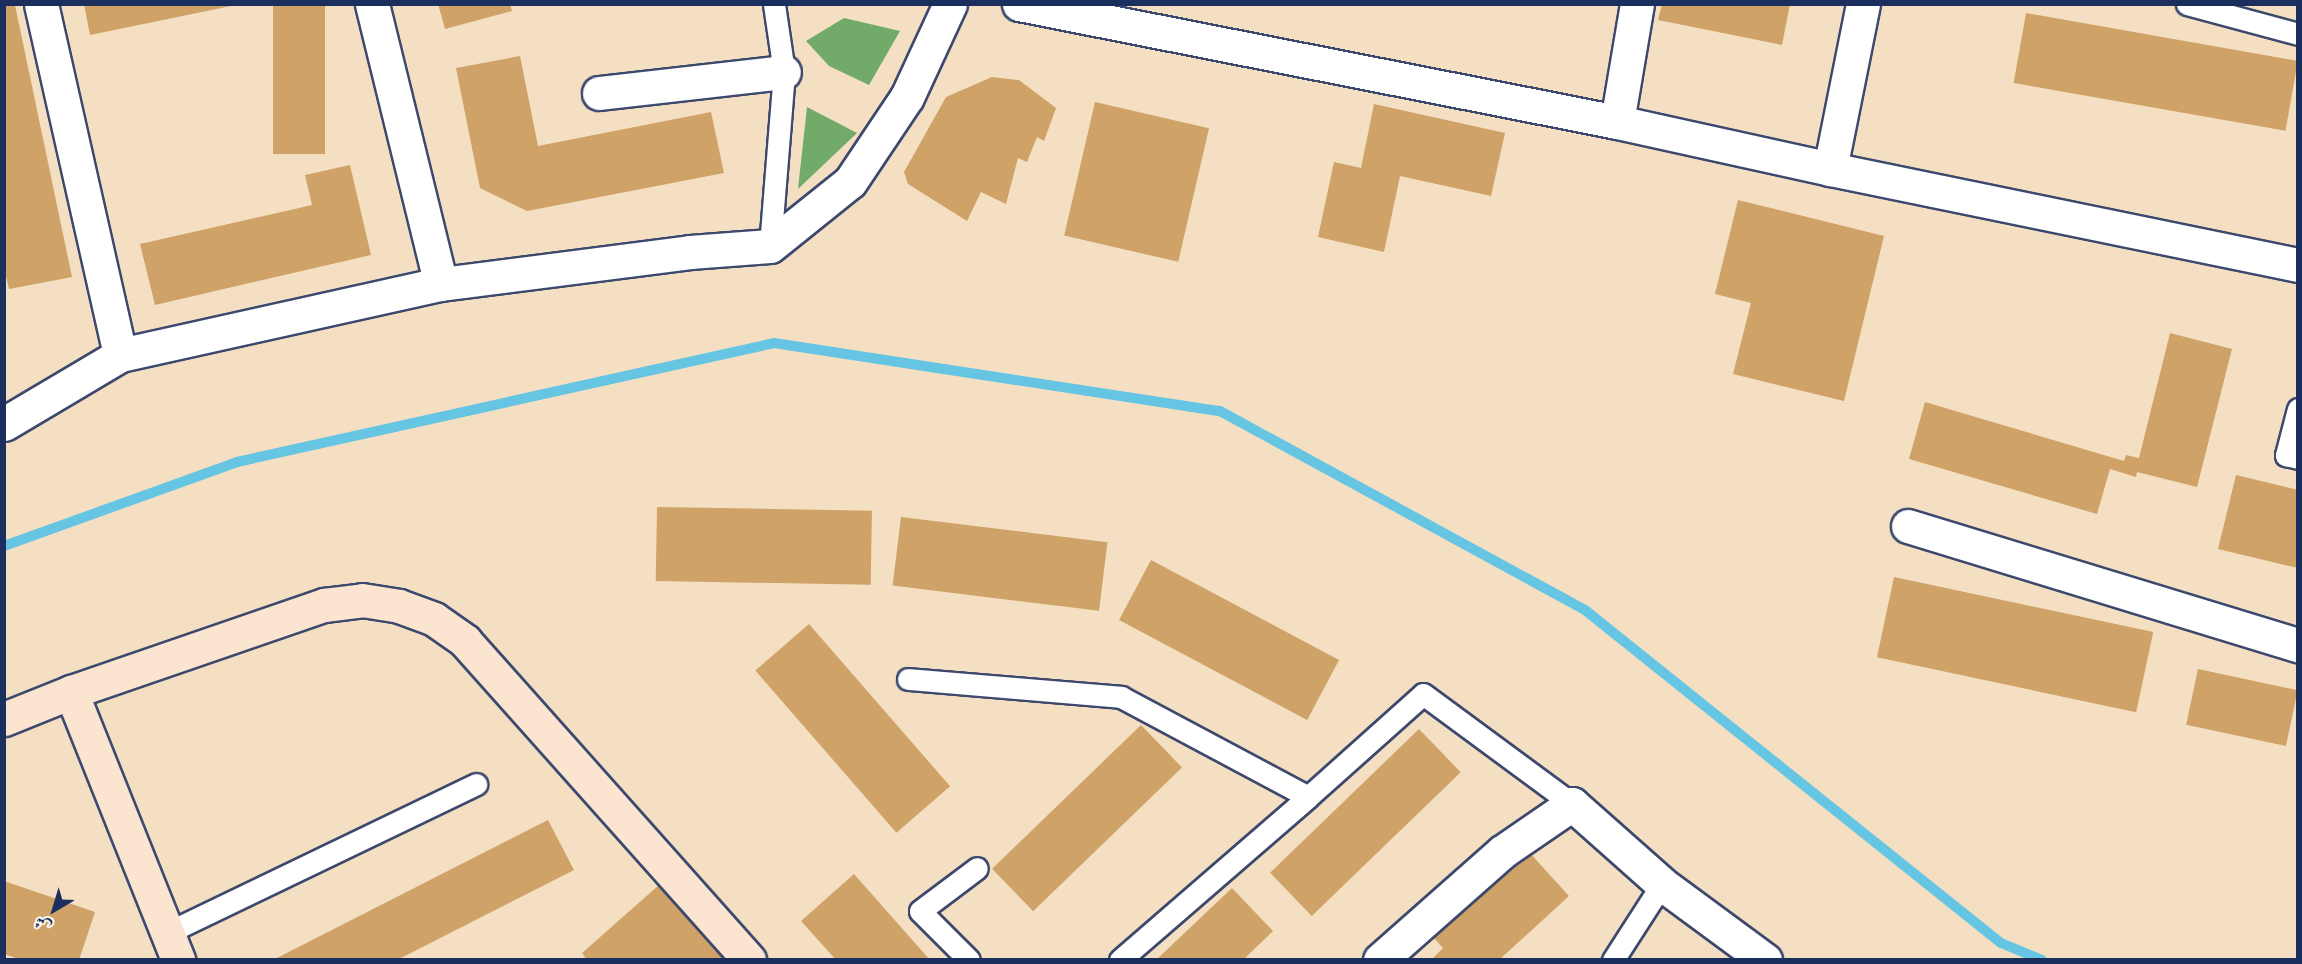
<!DOCTYPE html>
<html>
<head>
<meta charset="utf-8">
<style>
  body { margin:0 }
  #map { position:relative; width:2302px; height:964px; overflow:hidden; background:#f4dfc3; font-family:"IM FELL Great Primer",Amiri,serif }
  div>[style] { position:absolute }
  .forest>* { inset:0; background:#72ab69 }
  .stream>* { height:10px; margin:-5px; padding:0 5px; transform-origin:5px; border-radius:5px; background:#65c5e3 }
  .building>* { inset:0; background:#cfa267; transform-origin:0 0 }
  .roads { filter:drop-shadow(2px 0 #3c496d) drop-shadow(-2px 0 #3c496d) drop-shadow(0 2px #3c496d) drop-shadow(0 -2px #3c496d) }
  .lane>* { height:21px; margin:-10.5px; padding:0 10.5px; transform-origin:10.5px; border-radius:10.5px; background:#fff }
  .street>* { height:33px; margin:-16.5px; padding:0 16.5px; transform-origin:16.5px; border-radius:16.5px; background:#fff }
  .secondary>* { height:33px; margin:-16.5px; padding:0 16.5px; transform-origin:16.5px; border-radius:16.5px; background:#fce5d0 }
  span { translate:-50% -50%; white-space:nowrap; text-align:center; line-height:1.15; -webkit-text-stroke:4.5px #fbf7ec; paint-order:stroke }
  .frame { position:absolute; inset:0; border:6px solid #1b2f5e; pointer-events:none }
  .north { position:absolute; left:24px; top:880px; width:60px; height:60px; -webkit-text-stroke:4px #fbf7ec; paint-order:stroke; rotate:218deg; font-size:16px; font-weight:700; line-height:24px; text-align:center; color:#1b2f5e }
  .north::after { content:''; display:block; margin:auto; width:21px; height:27px; background:#1b2f5e; clip-path:polygon(50% 0,100% 100%,50% 72%,0 100%) }
</style>
</head>
<body>
<div id="map">
  <div class="forest">
    <div style="clip-path:polygon(844px 18px,900px 31px,869px 85px,829px 66px,806px 41px)"></div>
    <div style="clip-path:polygon(807px 107px,857px 133px,798px 189px)"></div>
  </div>
  <div class="stream">
    <div style="left:4px;top:546px;width:248px;rotate:-19.8deg"></div>
    <div style="left:237px;top:462px;width:550px;rotate:-12.49deg"></div>
    <div style="left:774px;top:343px;width:451px;rotate:8.7deg"></div>
    <div style="left:1220px;top:411px;width:416px;rotate:28.6deg"></div>
    <div style="left:1585px;top:610px;width:533px;rotate:38.68deg"></div>
    <div style="left:2001px;top:943px;width:44px;rotate:22.5deg"></div>
  </div>
  <div class="building">
    <div style="clip-path:polygon(84px 4px,231px 4px,231px 6px,90px 35px)"></div>
    <div style="left:273px;top:4px;width:52px;height:150px"></div>
    <div style="clip-path:polygon(438px 4px,510px 4px,512px 11px,445px 29px)"></div>
    <div style="clip-path:polygon(1662px 4px,1790px 4px,1782px 45px,1658px 20px)"></div>
    <div style="clip-path:polygon(4px 5px,15px 5px,72px 277px,9px 289px,4px 267px)"></div>
    <div style="left:2026px;top:13px;width:276px;height:71px;rotate:10deg"></div>
    <div style="clip-path:polygon(520px 56px,538px 146px,711px 112px,724px 173px,527px 211px,480px 188px,456px 68px)"></div>
    <div style="clip-path:polygon(992px 77px,1019px 80px,1056px 108px,1044px 141px,1037px 137px,1027px 162px,1018px 158px,1006px 204px,981px 192px,967px 221px,908px 184px,904px 172px,946px 97px)"></div>
    <div style="left:1095px;top:102px;width:117px;height:137px;rotate:13deg"></div>
    <div style="clip-path:polygon(1374px 104px,1505px 133px,1491px 196px,1400px 176px,1384px 252px,1318px 237px,1334px 162px,1361px 168px)"></div>
    <div style="clip-path:polygon(350px 165px,371px 255px,155px 305px,140px 244px,312px 205px,305px 175px)"></div>
    <div style="clip-path:polygon(1738px 200px,1884px 236px,1844px 401px,1733px 374px,1751px 303px,1715px 294px)"></div>
    <div style="clip-path:polygon(2170px 333px,2232px 349px,2197px 487px,2137px 472px,2136px 477px,2110px 469px,2097px 514px,1909px 459px,1925px 402px,2124px 461px,2126px 455px,2139px 458px)"></div>
    <div style="clip-path:polygon(2236px 475px,2298px 490px,2298px 568px,2218px 549px)"></div>
    <div style="left:657px;top:507px;width:215px;height:74px;rotate:1deg"></div>
    <div style="left:901px;top:517px;width:208px;height:69px;rotate:7deg"></div>
    <div style="left:1151px;top:560px;width:213px;height:68px;rotate:28deg"></div>
    <div style="left:1894px;top:577px;width:265px;height:82px;rotate:12deg"></div>
    <div style="left:809px;top:624px;width:215px;height:71px;rotate:49deg"></div>
    <div style="left:2198px;top:669px;width:102px;height:57px;rotate:12deg"></div>
    <div style="left:1141px;top:725px;width:59px;height:207px;rotate:46deg"></div>
    <div style="left:1419px;top:729px;width:60px;height:207px;rotate:46deg"></div>
    <div style="clip-path:polygon(548px 820px,574px 870px,397px 960px,273px 960px)"></div>
    <div style="clip-path:polygon(1528px 851px,1569px 896px,1499px 960px,1431px 960px,1443px 948px,1433px 937px)"></div>
    <div style="clip-path:polygon(854px 874px,930px 960px,836px 960px,801px 921px)"></div>
    <div style="clip-path:polygon(667px 878px,737px 960px,587px 960px,582px 953px)"></div>
    <div style="clip-path:polygon(4px 881px,95px 912px,79px 960px,22px 960px,4px 954px)"></div>
    <div style="clip-path:polygon(1232px 888px,1273px 931px,1243px 960px,1156px 960px)"></div>
  </div>
  <div class="roads">
    <div class="lane">
      <div style="left:2187px;top:4px;width:115px;rotate:15.1deg"></div>
      <div style="left:770px;top:246px;width:175px;rotate:-85.4deg"></div>
      <div style="left:784px;top:72px;width:69px;rotate:-98.4deg"></div>
      <div style="left:2298px;top:409px;width:48px;rotate:104.6deg"></div>
      <div style="left:2286px;top:455px;width:12px;rotate:14deg"></div>
      <div style="left:908px;top:679px;width:214px;rotate:4.8deg"></div>
      <div style="left:1121px;top:697px;width:212px;rotate:28.1deg"></div>
      <div style="left:169px;top:932px;width:341px;rotate:-25.7deg"></div>
      <div style="left:969px;top:960px;width:69px;rotate:-135deg"></div>
      <div style="left:920px;top:911px;width:71px;rotate:-37deg"></div>
      <div style="left:1120px;top:960px;width:249px;rotate:-40.9deg"></div>
      <div style="left:1308px;top:797px;width:154px;rotate:-41.8deg"></div>
      <div style="left:1423px;top:694px;width:185px;rotate:36.4deg"></div>
      <div style="left:1613px;top:960px;width:90px;rotate:-57.2deg"></div>
    </div>
    <div class="street">
      <div style="left:41px;top:4px;width:360px;rotate:77.3deg"></div>
      <div style="left:372px;top:4px;width:288px;rotate:76.2deg"></div>
      <div style="left:1019px;top:4px;width:610px;rotate:11.16deg"></div>
      <div style="left:1617px;top:122px;width:218px;rotate:12.4deg"></div>
      <div style="left:1830px;top:169px;width:478px;rotate:11.6deg"></div>
      <div style="left:599px;top:93px;width:186px;rotate:-6.5deg"></div>
      <div style="left:1617px;top:122px;width:120px;rotate:-80.4deg"></div>
      <div style="left:1830px;top:169px;width:168px;rotate:-78.7deg"></div>
      <div style="left:4px;top:424px;width:135px;rotate:-30.7deg"></div>
      <div style="left:120px;top:355px;width:329px;rotate:-12.5deg"></div>
      <div style="left:441px;top:284px;width:251px;rotate:-7.3deg"></div>
      <div style="left:690px;top:252px;width:80px;rotate:-4.3deg"></div>
      <div style="left:770px;top:246px;width:102px;rotate:-38.7deg"></div>
      <div style="left:850px;top:182px;width:102px;rotate:-56.2deg"></div>
      <div style="left:907px;top:97px;width:102px;rotate:-65.2deg"></div>
      <div style="left:1908px;top:526px;width:408px;rotate:17deg"></div>
      <div style="left:1380px;top:960px;width:163px;rotate:-41.5deg"></div>
      <div style="left:1502px;top:852px;width:85px;rotate:-34.4deg"></div>
      <div style="left:1572px;top:804px;width:120px;rotate:41.6deg"></div>
      <div style="left:1662px;top:884px;width:128px;rotate:36.4deg"></div>
    </div>
    <div class="secondary">
      <div style="left:71px;top:692px;width:289px;rotate:68.2deg"></div>
      <div style="left:4px;top:719px;width:72px;rotate:-21.9deg"></div>
      <div style="left:71px;top:692px;width:268px;rotate:-19deg"></div>
      <div style="left:324px;top:605px;width:38px;rotate:-7deg"></div>
      <div style="left:362px;top:600px;width:37px;rotate:9deg"></div>
      <div style="left:399px;top:606px;width:37px;rotate:20deg"></div>
      <div style="left:434px;top:619px;width:38px;rotate:35deg"></div>
      <div style="left:465px;top:641px;width:427px;rotate:48.3deg"></div>
    </div>
  </div>
  <div class="frame"></div>
  <div class="north">ش</div>
</div>
</body>
</html>
